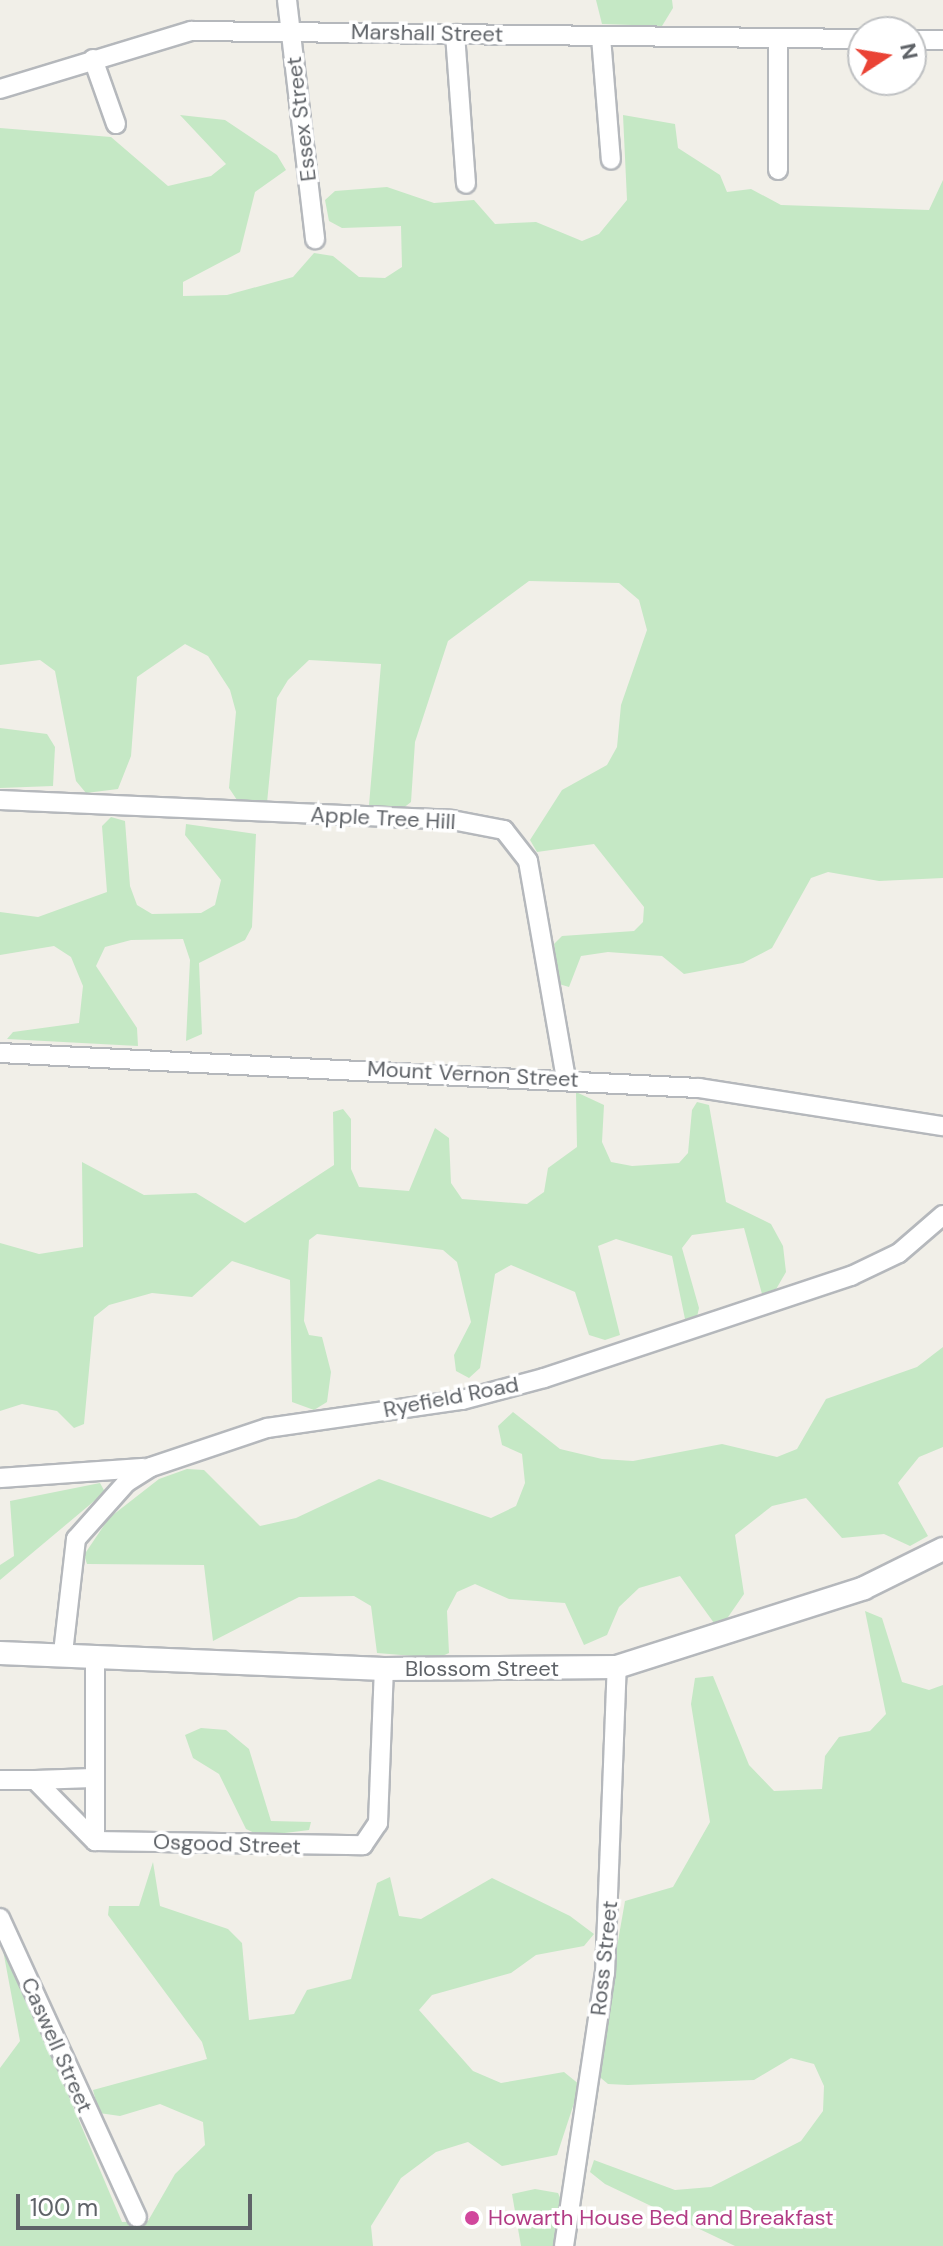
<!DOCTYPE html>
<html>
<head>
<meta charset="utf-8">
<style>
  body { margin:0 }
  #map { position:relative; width:943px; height:2246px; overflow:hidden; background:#f1efe8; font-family:"DM Sans",sans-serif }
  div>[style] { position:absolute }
  .green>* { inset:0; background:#c5e8c5 }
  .roads { filter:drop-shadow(2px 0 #b5b8bc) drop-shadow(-2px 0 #b5b8bc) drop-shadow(0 2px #b5b8bc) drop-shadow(0 -2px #b5b8bc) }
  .minor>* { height:18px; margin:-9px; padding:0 9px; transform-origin:9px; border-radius:9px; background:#fff }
  .tertiary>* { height:22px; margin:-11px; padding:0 11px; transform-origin:11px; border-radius:11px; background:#fff }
  .dots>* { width:22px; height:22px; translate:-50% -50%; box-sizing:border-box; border:4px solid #fff; border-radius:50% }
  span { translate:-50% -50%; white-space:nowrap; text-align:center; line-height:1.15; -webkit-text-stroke:7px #fff; paint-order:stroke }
  .street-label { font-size:22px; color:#5f6368 }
  .hotel-label { font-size:22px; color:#b23c85 }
  .left { translate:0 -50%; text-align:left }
  .north { position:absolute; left:847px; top:16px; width:80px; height:80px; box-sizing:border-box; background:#fff; border:2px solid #bfc1c3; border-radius:50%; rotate:78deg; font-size:22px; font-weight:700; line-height:32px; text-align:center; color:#5f6368 }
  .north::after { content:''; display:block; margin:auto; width:28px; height:36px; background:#ea4335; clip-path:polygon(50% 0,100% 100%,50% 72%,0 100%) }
  .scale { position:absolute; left:16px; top:2194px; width:236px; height:36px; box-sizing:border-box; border:4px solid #5f6368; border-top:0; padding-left:10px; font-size:24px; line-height:28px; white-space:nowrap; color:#5f6368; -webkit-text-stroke:6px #fff; paint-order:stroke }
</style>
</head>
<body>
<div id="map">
  <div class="green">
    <div style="clip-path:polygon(596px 0,672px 0,673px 8px,662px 26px,602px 24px)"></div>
    <div style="clip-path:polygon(180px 115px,225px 120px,277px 155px,286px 170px,255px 192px,240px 252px,183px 282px,183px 296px,227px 295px,293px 277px,314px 253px,333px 256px,359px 277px,385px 278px,402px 267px,401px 226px,342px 228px,329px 221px,325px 200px,335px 191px,387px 187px,434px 203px,474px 200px,495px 224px,536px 222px,582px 241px,599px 234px,627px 200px,623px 115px,675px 124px,678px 148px,720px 175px,727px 192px,751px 189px,781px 205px,929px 210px,943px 180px,943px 878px,879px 881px,828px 872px,811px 878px,772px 948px,743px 963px,684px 974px,662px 956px,608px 952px,581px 956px,569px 987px,559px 984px,554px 944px,562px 936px,634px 931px,643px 922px,644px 907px,594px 844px,537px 852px,530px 840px,562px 790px,607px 765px,617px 747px,621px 705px,647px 630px,639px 600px,619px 583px,529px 581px,448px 641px,415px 742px,411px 802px,402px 809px,369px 805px,381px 664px,309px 660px,288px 680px,277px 698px,267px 803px,237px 800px,229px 788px,236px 712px,230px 690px,208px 656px,185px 644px,137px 677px,131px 756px,118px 789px,86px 793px,76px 781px,55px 671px,40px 660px,0 665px,0 128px,111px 137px,168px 186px,211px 176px,226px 164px)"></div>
    <div style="clip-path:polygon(0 728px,47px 734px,55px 747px,53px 786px,0 788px)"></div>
    <div style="clip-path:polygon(111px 817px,125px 821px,130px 886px,137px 905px,152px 914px,201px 913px,215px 905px,221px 880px,185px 835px,186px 824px,256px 834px,252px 927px,245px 940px,199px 963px,202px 1034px,186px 1041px,190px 960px,183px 939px,131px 940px,105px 947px,96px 966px,137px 1028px,138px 1046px,7px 1039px,13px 1032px,79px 1023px,83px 986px,71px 957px,54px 946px,0 955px,0 912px,38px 917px,107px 892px,102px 826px)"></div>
    <div style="clip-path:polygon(576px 1092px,604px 1105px,602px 1142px,611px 1162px,632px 1166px,679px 1163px,688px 1153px,692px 1110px,697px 1102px,709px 1105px,726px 1202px,771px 1224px,783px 1246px,786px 1272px,775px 1291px,762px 1294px,744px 1228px,692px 1235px,682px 1248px,699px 1308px,697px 1317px,685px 1319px,672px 1256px,616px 1239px,598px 1246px,620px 1335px,605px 1340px,589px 1335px,575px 1292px,511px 1265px,495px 1274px,480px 1368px,469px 1378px,456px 1371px,454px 1355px,471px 1322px,457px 1262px,443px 1250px,317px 1234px,309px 1240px,304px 1321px,309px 1335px,322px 1337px,331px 1372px,327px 1402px,314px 1410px,292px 1402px,290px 1280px,232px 1261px,192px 1297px,152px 1293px,109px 1305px,94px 1317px,84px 1424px,74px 1428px,57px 1411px,22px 1404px,0 1411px,0 1243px,39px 1254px,83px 1247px,82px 1162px,144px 1195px,196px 1193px,245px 1223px,334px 1165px,333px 1112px,343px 1109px,351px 1119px,351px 1169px,359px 1187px,409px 1191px,435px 1128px,449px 1138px,451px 1183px,462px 1199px,527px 1204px,544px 1192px,548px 1168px,577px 1147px)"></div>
    <div style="clip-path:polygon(943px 1347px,943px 1447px,919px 1457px,898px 1483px,928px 1536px,910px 1546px,884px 1534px,842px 1538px,806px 1498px,772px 1506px,735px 1535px,744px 1594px,726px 1620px,714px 1623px,680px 1576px,639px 1588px,619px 1607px,607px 1635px,584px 1645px,565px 1603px,509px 1599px,475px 1584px,457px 1592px,447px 1611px,449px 1653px,438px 1658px,377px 1653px,371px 1606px,354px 1596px,299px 1597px,213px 1641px,204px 1565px,87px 1564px,84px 1555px,109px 1518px,159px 1479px,187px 1469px,204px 1470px,260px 1526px,296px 1518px,379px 1479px,491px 1518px,516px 1506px,525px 1483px,522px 1454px,502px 1445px,498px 1426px,513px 1412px,560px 1449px,602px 1459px,633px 1461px,722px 1444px,777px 1457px,797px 1449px,826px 1399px,917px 1367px)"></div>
    <div style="clip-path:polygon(100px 1483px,105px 1492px,0 1580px,0 1565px,14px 1556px,10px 1501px)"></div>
    <div style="clip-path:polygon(865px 1611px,882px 1618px,902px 1682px,929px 1690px,943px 1685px,943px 2246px,735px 2246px,605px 2184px,590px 2172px,594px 2160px,675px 2190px,711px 2187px,801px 2141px,823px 2111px,824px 2086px,814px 2064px,791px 2058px,754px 2080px,628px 2085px,608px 2084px,595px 2073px,625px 1901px,673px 1887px,710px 1822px,691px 1704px,695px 1678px,713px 1676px,749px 1765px,774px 1791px,822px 1789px,825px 1756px,839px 1737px,870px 1731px,886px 1714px)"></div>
    <div style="clip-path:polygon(201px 1728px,226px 1730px,249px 1749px,271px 1821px,311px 1822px,309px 1830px,261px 1836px,246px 1829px,219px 1774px,193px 1758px,185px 1735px)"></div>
    <div style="clip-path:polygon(153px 1862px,160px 1906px,228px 1929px,242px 1943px,249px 2020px,294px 2014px,307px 1990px,351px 1979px,377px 1883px,390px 1877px,399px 1916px,421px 1919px,492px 1878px,570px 1916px,594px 1934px,584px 1946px,536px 1955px,511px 1973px,432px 1995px,419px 2010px,473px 2071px,501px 2083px,564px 2072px,580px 2085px,557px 2155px,502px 2166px,468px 2142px,436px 2152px,401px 2178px,371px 2226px,373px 2246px,0 2246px,0 2068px,20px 2041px,0 1934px,122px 2222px,148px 2221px,175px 2174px,205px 2145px,203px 2122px,160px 2104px,120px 2116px,99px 2113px,93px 2090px,207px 2059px,202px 2042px,108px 1915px,109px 1906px,139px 1906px)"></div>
    <div style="clip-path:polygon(535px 2189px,558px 2193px,564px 2206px,557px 2246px,521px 2246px,512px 2194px)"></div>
  </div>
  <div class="roads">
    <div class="minor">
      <div style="left:287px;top:0;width:241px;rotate:83.3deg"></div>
      <div style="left:455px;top:34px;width:150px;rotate:85.8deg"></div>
      <div style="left:601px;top:37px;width:123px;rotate:85.4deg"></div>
      <div style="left:778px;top:38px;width:132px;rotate:90deg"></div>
      <div style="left:911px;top:40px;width:32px"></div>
      <div style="left:93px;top:59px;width:69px;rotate:70.5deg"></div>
      <div style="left:0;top:89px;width:200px;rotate:-16.9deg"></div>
      <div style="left:191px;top:31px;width:672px;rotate:0.68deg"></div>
      <div style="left:0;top:800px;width:452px;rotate:2.5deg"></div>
      <div style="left:452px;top:820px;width:53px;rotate:10.9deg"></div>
      <div style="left:504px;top:830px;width:39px;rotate:52deg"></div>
      <div style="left:528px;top:861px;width:220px;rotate:80.1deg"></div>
      <div style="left:0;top:1053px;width:700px;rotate:2.87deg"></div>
      <div style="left:699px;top:1088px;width:247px;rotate:8.9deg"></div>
      <div style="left:0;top:1478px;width:144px;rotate:-4deg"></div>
      <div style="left:63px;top:1653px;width:115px;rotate:-83.5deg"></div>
      <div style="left:76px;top:1539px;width:76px;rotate:-48.2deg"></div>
      <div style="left:127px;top:1482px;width:28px;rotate:-32deg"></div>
      <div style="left:151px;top:1467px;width:122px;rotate:-18.6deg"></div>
      <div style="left:267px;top:1428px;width:197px;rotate:-8.2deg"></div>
      <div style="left:462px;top:1400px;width:85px;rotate:-15deg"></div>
      <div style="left:544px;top:1378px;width:324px;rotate:-18.4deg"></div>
      <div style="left:851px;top:1276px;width:53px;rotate:-25.6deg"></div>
      <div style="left:899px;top:1253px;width:58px;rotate:-40.8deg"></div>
      <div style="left:95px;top:1655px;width:186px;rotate:90deg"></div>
      <div style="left:95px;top:1841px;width:268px;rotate:0.9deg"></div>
      <div style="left:363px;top:1845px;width:27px;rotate:-56deg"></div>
      <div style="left:378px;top:1823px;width:154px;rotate:-87.8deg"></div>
      <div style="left:0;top:1780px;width:35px"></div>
      <div style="left:35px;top:1780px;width:86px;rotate:45.5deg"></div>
      <div style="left:35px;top:1780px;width:58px;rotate:-2deg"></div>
      <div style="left:0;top:1918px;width:329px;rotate:65.4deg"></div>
      <div style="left:564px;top:2246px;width:276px;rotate:-81.5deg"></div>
      <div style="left:605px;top:1973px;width:306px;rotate:-87.8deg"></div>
    </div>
    <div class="tertiary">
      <div style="left:0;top:1653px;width:384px;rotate:2.4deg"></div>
      <div style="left:384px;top:1669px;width:233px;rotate:-0.5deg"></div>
      <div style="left:617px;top:1667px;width:259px;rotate:-17.7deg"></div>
      <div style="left:864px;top:1588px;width:88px;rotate:-26.3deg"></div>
    </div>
  </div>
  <div class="dots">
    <div style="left:472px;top:2218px;background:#d1479c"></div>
  </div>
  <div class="street-label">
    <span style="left:427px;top:33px;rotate:1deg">Marshall Street</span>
    <span style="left:301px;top:119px;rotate:-97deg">Essex Street</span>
    <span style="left:383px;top:818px;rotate:3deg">Apple Tree Hill</span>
    <span style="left:473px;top:1074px;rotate:3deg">Mount Vernon Street</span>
    <span style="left:451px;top:1397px;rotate:-11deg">Ryefield Road</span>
    <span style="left:482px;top:1669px">Blossom Street</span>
    <span style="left:227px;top:1844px;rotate:2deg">Osgood Street</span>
    <span style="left:604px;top:1958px;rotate:-84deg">Ross Street</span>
    <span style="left:57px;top:2045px;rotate:66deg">Caswell Street</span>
  </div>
  <div class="hotel-label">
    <span class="left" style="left:488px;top:2218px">Howarth House Bed and Breakfast</span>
  </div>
  <div class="north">N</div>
  <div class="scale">100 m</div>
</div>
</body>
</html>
